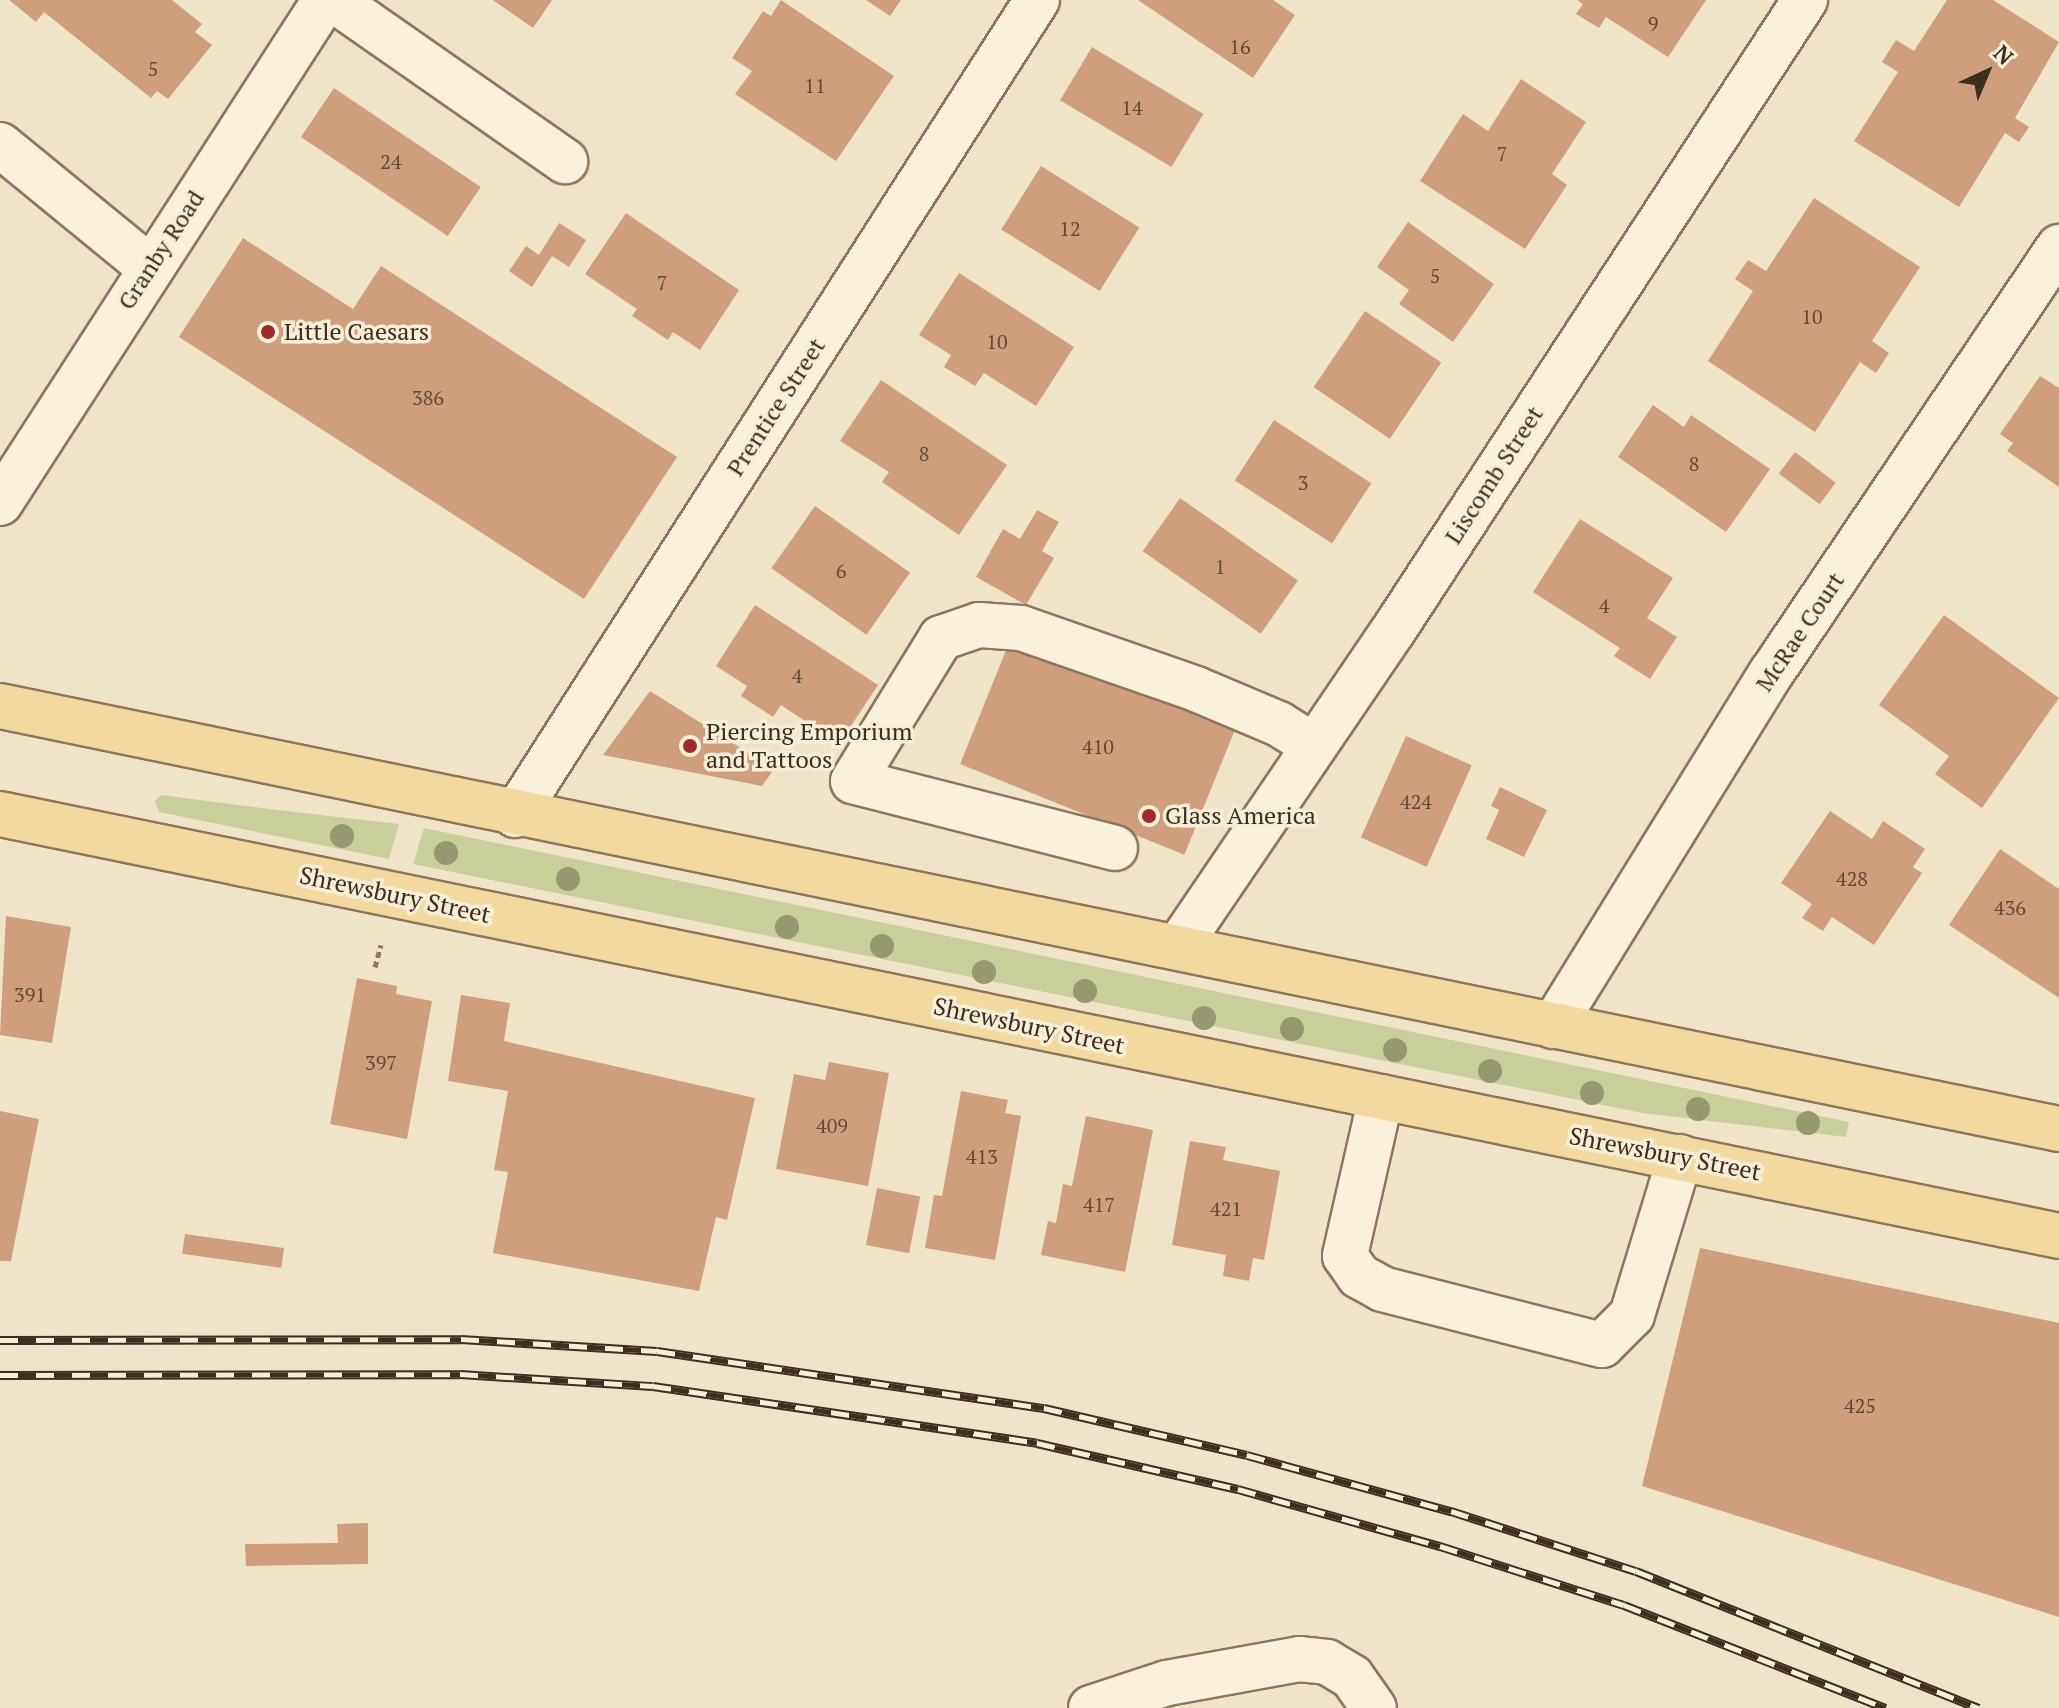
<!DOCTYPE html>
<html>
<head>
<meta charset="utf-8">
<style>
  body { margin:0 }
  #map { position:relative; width:2059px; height:1708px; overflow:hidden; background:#f0e4c8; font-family:"PT Serif",serif }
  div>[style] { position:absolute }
  .green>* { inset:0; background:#c9cf9b }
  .building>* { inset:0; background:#cf9f7d; transform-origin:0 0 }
  .path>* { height:5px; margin-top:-2.5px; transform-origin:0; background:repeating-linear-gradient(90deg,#8d765c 0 6px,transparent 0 10px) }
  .roads { filter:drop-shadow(2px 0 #8d765c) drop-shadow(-2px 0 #8d765c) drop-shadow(0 2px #8d765c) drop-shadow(0 -2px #8d765c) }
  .minor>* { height:44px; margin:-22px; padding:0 22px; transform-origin:22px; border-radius:22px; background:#faf1dc }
  .major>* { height:44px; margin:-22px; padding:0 22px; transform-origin:22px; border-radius:22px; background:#f3d9a0 }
  .rail>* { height:9px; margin-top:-4.5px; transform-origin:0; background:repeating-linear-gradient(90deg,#f7eed8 0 18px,#3d2e20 0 36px); box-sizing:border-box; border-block:2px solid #3d2e20 }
  .trees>* { width:24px; height:24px; margin:-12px; border-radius:50%; background:#96986f }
  .dots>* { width:22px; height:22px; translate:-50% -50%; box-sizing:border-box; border:4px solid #f7eed8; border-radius:50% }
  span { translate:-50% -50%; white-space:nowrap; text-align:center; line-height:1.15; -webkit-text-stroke:7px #f7eed8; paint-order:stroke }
  .number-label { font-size:20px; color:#624a37 }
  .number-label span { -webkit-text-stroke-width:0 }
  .street-label { font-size:24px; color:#3d2e20 }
  .poi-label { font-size:24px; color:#3d2e20 }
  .left { translate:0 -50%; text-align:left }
  .north { position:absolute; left:1947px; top:32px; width:80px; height:80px; -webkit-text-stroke:6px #f7eed8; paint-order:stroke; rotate:44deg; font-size:22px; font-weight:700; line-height:32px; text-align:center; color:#3d2e20 }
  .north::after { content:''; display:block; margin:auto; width:28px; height:36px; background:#3d2e20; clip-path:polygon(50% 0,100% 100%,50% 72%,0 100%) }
</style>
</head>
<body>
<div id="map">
  <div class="green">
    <div style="clip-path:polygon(161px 795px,286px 811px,399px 824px,389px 859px,159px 812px,155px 801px)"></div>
    <div style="clip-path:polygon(424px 828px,1849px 1122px,1846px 1137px,1642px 1113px,413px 864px)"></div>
  </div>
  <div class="building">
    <div style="clip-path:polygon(9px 0,172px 0,202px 24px,195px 32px,212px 45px,168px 99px,157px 91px,151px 98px,44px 12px,36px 22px)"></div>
    <div style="clip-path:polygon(493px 0,552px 0,533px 28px)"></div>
    <div style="clip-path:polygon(781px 0,894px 76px,836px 161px,735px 94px,752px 71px,732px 58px,763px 11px,771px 16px)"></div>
    <div style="clip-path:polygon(866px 0,901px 0,890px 16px)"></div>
    <div style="clip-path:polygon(1138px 0,1273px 0,1295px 15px,1253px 78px)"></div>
    <div style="clip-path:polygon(1577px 0,1706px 0,1668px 57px,1606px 17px,1599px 28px,1576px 14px,1583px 4px)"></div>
    <div style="clip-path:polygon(1947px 0,1993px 0,2059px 42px,2015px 118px,2029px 127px,2019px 142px,2005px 133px,1959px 207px,1854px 141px,1898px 72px,1882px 62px,1896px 40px,1914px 51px)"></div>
    <div style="left:1092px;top:47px;width:130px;height:62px;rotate:31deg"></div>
    <div style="clip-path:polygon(1521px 79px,1586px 122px,1552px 174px,1567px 185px,1525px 249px,1420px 181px,1463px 114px,1488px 131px)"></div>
    <div style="left:334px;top:88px;width:177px;height:59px;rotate:34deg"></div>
    <div style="left:1041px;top:166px;width:116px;height:75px;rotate:32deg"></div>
    <div style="clip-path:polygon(1814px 198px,1920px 267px,1872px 341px,1889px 353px,1876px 373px,1860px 362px,1815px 432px,1708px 361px,1753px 291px,1735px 279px,1748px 260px,1766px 271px)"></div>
    <div style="clip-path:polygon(626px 213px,739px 290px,700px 350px,673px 332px,668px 340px,632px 316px,637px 309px,585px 274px)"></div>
    <div style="clip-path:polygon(1408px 222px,1494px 284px,1453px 342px,1399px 304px,1409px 290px,1377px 267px)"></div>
    <div style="clip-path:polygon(559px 223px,586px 240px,569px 267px,552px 256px,532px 287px,509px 271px,526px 246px,539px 255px)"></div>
    <div style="clip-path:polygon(243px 238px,353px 309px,381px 266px,677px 457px,584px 599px,179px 337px)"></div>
    <div style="clip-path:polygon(959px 273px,1074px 347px,1036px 406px,984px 373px,975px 386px,944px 367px,951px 355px,919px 335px)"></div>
    <div style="left:1365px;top:311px;width:92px;height:92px;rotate:34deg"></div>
    <div style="clip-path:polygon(2040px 376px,2059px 388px,2059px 487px,2007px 451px,2013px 443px,2000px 434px)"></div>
    <div style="clip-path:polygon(881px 380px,1007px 465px,959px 535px,882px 482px,889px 472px,840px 441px)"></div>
    <div style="clip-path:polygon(1653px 405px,1684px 427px,1691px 415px,1770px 469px,1726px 532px,1618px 457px)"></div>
    <div style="left:1274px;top:420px;width:116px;height:72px;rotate:33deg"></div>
    <div style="left:1795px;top:452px;width:51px;height:27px;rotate:37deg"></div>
    <div style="left:1180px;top:498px;width:144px;height:65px;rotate:35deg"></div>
    <div style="left:815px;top:506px;width:116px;height:76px;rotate:35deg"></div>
    <div style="clip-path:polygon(1037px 510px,1059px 522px,1042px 551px,1054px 558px,1026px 605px,976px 577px,1003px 529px,1020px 539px)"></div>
    <div style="clip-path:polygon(1580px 519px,1673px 578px,1647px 618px,1677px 637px,1650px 679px,1614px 656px,1620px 648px,1533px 592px)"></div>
    <div style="clip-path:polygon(755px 605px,878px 685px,839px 744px,781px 705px,773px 717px,741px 696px,747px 686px,716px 666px)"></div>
    <div style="clip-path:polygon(1944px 615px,2059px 698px,1982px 808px,1935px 774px,1949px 756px,1879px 705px)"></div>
    <div style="left:1011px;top:638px;width:242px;height:136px;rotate:22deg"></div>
    <div style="clip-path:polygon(650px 691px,774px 769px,762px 786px,603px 755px)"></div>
    <div style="left:1406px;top:736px;width:72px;height:111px;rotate:24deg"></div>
    <div style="clip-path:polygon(1500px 787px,1547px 810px,1524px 857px,1486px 839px,1499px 810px,1491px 806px)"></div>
    <div style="clip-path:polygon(1830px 811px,1872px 839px,1883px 821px,1925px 849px,1913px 867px,1922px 873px,1874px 945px,1832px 917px,1823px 931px,1802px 918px,1812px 904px,1781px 883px)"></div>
    <div style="clip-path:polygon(2000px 849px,2059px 889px,2059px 998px,1949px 925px)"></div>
    <div style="clip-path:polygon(6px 916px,71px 927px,52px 1043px,0 1035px)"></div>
    <div style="clip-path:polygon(357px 978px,397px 986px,396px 994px,432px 1001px,407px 1139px,330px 1124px)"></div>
    <div style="clip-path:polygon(461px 995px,510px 1003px,504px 1041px,755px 1098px,727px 1220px,716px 1217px,699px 1291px,493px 1253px,508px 1172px,494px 1170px,508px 1091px,448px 1081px)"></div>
    <div style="clip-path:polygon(829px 1062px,889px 1073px,868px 1186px,776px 1169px,794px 1074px,825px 1080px)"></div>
    <div style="clip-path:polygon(961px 1091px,1008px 1100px,1005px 1113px,1021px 1116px,995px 1260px,925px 1248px,934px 1195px,942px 1196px)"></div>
    <div style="clip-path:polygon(0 1111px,39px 1119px,11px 1261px,0 1261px)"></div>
    <div style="clip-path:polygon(1086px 1116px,1153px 1130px,1125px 1272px,1041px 1255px,1048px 1221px,1056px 1223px,1063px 1184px,1072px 1186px)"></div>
    <div style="clip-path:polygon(1190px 1141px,1226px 1147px,1223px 1160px,1280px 1171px,1264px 1260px,1253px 1258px,1249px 1281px,1223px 1276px,1226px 1255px,1172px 1245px)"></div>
    <div style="left:877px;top:1188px;width:44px;height:58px;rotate:11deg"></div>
    <div style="left:185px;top:1234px;width:100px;height:20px;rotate:8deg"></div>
    <div style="clip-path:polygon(1700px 1248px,2059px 1323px,2059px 1617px,1642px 1486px)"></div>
    <div style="clip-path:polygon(368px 1523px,368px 1564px,246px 1566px,245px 1544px,338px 1543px,337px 1524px)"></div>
  </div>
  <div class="path">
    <div style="left:375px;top:967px;width:23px;rotate:-75deg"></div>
  </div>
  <div class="roads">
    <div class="minor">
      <div style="left:334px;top:0;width:282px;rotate:34.9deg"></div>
      <div style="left:0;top:145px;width:193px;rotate:39.3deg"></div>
      <div style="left:0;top:503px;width:599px;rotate:-57.13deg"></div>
      <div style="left:515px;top:815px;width:968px;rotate:-57.36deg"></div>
      <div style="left:1115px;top:848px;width:270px;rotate:-165.7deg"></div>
      <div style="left:853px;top:781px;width:168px;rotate:-58.4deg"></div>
      <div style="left:941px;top:638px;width:40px;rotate:-18.9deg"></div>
      <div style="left:979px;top:625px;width:42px;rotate:4.1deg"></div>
      <div style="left:1021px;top:628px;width:185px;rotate:19.2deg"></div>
      <div style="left:1196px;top:689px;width:90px;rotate:22.9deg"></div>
      <div style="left:1279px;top:724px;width:41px;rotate:32.2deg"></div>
      <div style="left:1178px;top:947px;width:382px;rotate:-55.8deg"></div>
      <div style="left:1393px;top:631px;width:754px;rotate:-56.86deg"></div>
      <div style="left:1553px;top:1026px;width:416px;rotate:-58.3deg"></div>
      <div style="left:1772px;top:672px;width:513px;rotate:-55.97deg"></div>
      <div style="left:1381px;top:1097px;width:163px;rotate:102.8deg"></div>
      <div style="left:1345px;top:1256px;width:24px;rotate:55deg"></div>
      <div style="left:1359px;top:1276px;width:26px;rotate:29deg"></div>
      <div style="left:1382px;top:1289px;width:227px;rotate:14.3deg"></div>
      <div style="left:1602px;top:1345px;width:42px;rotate:-45deg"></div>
      <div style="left:1632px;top:1315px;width:165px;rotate:-73.1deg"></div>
      <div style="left:1091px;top:1708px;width:80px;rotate:-18.2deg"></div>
      <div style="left:1167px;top:1683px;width:134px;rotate:-10.3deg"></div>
      <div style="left:1299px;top:1659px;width:28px;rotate:6deg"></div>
      <div style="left:1327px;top:1662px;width:29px;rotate:31deg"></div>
      <div style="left:1352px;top:1677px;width:38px;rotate:55deg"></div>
    </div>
    <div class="major">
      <div style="left:0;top:706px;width:2102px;rotate:11.61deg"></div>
      <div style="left:0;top:814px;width:2102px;rotate:11.58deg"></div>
    </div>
  </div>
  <div class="rail">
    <div style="left:0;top:1340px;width:461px;rotate:-0.1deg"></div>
    <div style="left:461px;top:1339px;width:196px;rotate:3.5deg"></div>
    <div style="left:657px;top:1351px;width:391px;rotate:8.4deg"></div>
    <div style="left:1044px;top:1408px;width:208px;rotate:13deg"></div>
    <div style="left:1247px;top:1455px;width:212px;rotate:15.4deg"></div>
    <div style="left:1451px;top:1511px;width:194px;rotate:18deg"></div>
    <div style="left:1636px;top:1571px;width:369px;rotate:21.8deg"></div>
    <div style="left:0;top:1375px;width:460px;rotate:-0.1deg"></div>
    <div style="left:460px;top:1374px;width:193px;rotate:3.6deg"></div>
    <div style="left:653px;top:1386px;width:388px;rotate:8.4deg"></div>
    <div style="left:1037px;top:1443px;width:206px;rotate:12.9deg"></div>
    <div style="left:1238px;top:1489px;width:210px;rotate:15.8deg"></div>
    <div style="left:1440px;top:1546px;width:193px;rotate:17.8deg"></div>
    <div style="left:1624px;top:1605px;width:281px;rotate:21.5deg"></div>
  </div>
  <div class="trees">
    <div style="left:342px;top:836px"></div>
    <div style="left:446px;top:853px"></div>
    <div style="left:568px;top:879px"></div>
    <div style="left:787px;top:927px"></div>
    <div style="left:882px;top:946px"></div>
    <div style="left:984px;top:972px"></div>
    <div style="left:1085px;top:991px"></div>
    <div style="left:1204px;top:1018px"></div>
    <div style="left:1292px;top:1029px"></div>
    <div style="left:1395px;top:1050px"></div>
    <div style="left:1490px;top:1071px"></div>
    <div style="left:1592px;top:1093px"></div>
    <div style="left:1698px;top:1109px"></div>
    <div style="left:1808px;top:1123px"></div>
  </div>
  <div class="dots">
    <div style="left:268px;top:332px;background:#9e2a2b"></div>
    <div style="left:690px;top:746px;background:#9e2a2b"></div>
    <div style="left:1149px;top:816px;background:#9e2a2b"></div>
  </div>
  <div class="number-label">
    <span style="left:1653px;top:23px">9</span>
    <span style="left:1240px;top:46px">16</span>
    <span style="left:153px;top:68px">5</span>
    <span style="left:815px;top:85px">11</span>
    <span style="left:1132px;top:107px">14</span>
    <span style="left:1502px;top:153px">7</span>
    <span style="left:391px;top:161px">24</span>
    <span style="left:1070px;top:228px">12</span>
    <span style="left:1435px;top:275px">5</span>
    <span style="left:662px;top:282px">7</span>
    <span style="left:1812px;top:316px">10</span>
    <span style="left:997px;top:341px">10</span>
    <span style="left:428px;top:397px">386</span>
    <span style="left:924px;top:453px">8</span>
    <span style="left:1694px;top:463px">8</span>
    <span style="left:1303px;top:482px">3</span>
    <span style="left:1220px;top:566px">1</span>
    <span style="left:841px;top:570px">6</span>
    <span style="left:1604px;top:605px">4</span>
    <span style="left:797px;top:675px">4</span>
    <span style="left:1098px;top:746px">410</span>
    <span style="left:1416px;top:801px">424</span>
    <span style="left:1852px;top:878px">428</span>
    <span style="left:2010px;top:907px">436</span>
    <span style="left:30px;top:994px">391</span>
    <span style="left:381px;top:1062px">397</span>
    <span style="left:832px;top:1125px">409</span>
    <span style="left:982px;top:1156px">413</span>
    <span style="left:1099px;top:1204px">417</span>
    <span style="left:1226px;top:1208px">421</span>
    <span style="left:1860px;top:1405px">425</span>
  </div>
  <div class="street-label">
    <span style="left:161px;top:250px;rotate:-57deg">Granby Road</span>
    <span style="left:776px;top:407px;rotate:-57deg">Prentice Street</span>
    <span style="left:1494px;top:475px;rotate:-57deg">Liscomb Street</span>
    <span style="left:1800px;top:632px;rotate:-56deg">McRae Court</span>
    <span style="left:395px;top:895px;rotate:12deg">Shrewsbury Street</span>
    <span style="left:1029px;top:1026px;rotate:12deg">Shrewsbury Street</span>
    <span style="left:1665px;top:1154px;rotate:11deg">Shrewsbury Street</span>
  </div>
  <div class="poi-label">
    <span class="left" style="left:284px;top:332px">Little Caesars</span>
    <span class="left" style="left:706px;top:746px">Piercing Emporium<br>and Tattoos</span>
    <span class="left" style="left:1165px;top:816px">Glass America</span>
  </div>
  <div class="north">N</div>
</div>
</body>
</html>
